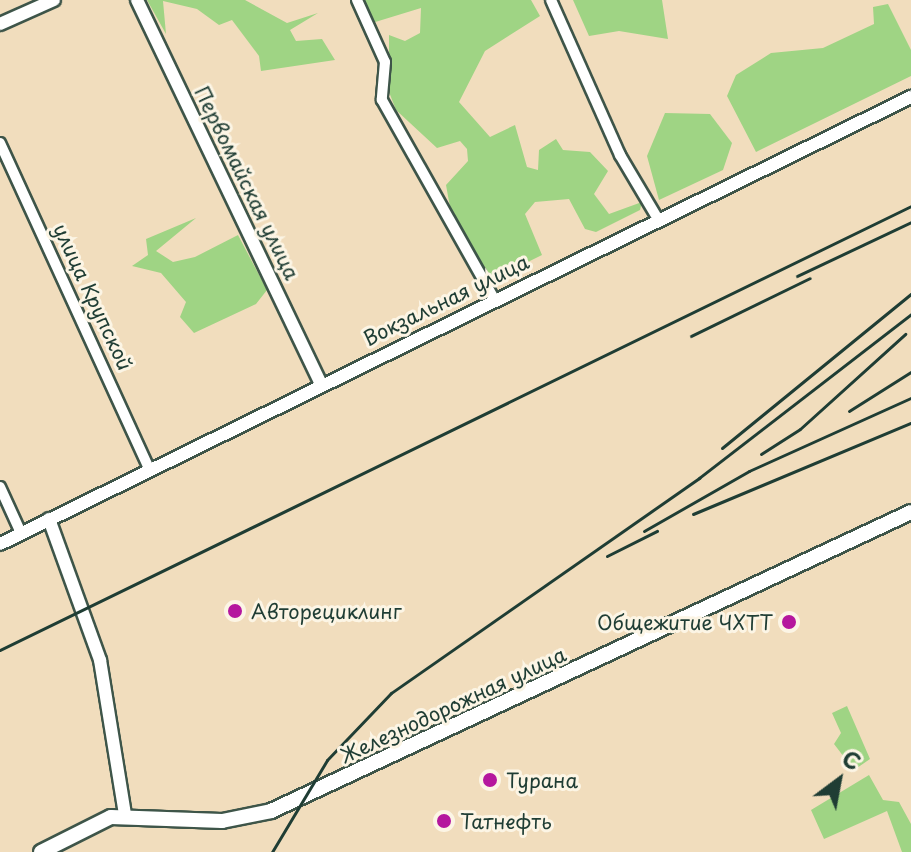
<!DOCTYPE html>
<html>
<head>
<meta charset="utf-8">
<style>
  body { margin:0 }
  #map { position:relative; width:911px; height:852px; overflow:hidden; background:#f1ddbd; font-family:"Playpen Sans",sans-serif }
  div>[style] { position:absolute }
  .green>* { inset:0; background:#9fd484 }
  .roads { filter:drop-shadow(2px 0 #3e5549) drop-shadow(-2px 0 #3e5549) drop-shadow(0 2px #3e5549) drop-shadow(0 -2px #3e5549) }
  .minor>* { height:10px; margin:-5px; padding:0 5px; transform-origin:5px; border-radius:5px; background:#fff }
  .tertiary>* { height:12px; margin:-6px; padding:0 6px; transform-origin:6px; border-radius:6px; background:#fff }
  .secondary>* { height:14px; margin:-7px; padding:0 7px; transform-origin:7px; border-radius:7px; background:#fff }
  .rail>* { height:3px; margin:-1.5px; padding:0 1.5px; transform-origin:1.5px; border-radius:1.5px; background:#1f3d34 }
  .dots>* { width:22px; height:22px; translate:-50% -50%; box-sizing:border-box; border:4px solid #fcf5e5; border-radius:50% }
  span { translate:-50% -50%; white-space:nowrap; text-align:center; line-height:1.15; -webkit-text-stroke:6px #fcf5e5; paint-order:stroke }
  .street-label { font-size:20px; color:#1f3d34 }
  .poi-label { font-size:20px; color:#1f3d34 }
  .left { translate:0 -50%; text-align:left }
  .right { translate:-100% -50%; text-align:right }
  .north { position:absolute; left:799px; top:740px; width:80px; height:80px; -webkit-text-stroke:6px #fcf5e5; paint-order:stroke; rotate:32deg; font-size:22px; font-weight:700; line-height:32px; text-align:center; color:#1f3d34 }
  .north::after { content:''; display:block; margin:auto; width:28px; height:36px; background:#1f3d34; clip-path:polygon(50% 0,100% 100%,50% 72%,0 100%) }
</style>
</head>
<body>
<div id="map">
  <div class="green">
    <div style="clip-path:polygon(147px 0,245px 0,287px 23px,318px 13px,290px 30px,296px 41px,322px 39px,335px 60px,261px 71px,259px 56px,232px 20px,219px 25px,197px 9px,163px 1px,166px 34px)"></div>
    <div style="clip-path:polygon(363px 0,531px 0,540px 16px,485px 51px,459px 102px,490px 137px,515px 125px,527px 167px,538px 170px,539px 150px,556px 139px,563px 150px,590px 152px,608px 171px,594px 194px,609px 214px,642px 202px,640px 210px,596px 232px,585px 229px,569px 199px,535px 202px,525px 214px,542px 255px,491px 280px,450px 207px,446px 185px,468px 161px,467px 149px,460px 141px,437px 148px,396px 110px,389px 92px,389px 35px,405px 41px,420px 33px,421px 8px,372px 23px)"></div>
    <div style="clip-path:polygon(573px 0,662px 0,668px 39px,619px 31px,589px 36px)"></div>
    <div style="clip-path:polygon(888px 4px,911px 50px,911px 76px,756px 152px,727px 96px,736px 75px,771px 53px,823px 48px,874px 24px,873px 7px)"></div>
    <div style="clip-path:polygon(665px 113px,710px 114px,732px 143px,723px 170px,659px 200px,647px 156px)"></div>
    <div style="clip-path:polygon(196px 218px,156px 251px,173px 262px,195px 257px,238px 235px,267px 290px,256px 304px,194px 333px,180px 317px,186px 302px,161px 273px,132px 266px,148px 255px,146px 239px)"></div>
    <div style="clip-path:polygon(847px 706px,870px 759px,854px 770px,834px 744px,841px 733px,832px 713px)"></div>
    <div style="clip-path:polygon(869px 775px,883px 800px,899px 802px,911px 824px,911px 852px,902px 852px,887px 811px,824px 839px,811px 810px)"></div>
  </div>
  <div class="roads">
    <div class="minor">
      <div style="left:357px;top:0;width:68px;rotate:65.7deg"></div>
      <div style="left:385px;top:62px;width:38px;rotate:95deg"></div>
      <div style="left:382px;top:100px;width:228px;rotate:60.6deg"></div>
      <div style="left:551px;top:0;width:170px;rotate:66deg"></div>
      <div style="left:620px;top:155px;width:74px;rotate:59.3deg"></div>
      <div style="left:0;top:143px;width:358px;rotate:65.4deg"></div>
      <div style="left:0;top:487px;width:51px;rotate:65.5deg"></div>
    </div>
    <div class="tertiary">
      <div style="left:137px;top:0;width:426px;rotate:64.4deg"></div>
      <div style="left:0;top:24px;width:59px;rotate:-24deg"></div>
      <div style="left:49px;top:519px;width:150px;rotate:70.1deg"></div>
      <div style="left:100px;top:660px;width:157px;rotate:80.8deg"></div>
      <div style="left:0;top:544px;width:1015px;rotate:-26.14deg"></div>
    </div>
    <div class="secondary">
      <div style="left:41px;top:852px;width:78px;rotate:-26.6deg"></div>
      <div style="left:111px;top:817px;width:111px;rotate:2.1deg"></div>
      <div style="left:222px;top:821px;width:50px;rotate:-11.5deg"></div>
      <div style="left:271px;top:811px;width:706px;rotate:-25.04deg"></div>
    </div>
  </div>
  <div class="rail">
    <div style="left:797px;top:276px;width:126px;rotate:-25.3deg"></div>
    <div style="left:691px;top:336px;width:132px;rotate:-26deg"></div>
    <div style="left:849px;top:411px;width:73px;rotate:-32.2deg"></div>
    <div style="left:722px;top:448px;width:244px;rotate:-39.2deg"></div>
    <div style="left:761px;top:454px;width:46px;rotate:-32.7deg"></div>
    <div style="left:800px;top:429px;width:142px;rotate:-42.1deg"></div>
    <div style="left:693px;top:514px;width:236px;rotate:-22.7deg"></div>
    <div style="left:644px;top:531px;width:121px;rotate:-29.7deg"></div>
    <div style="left:749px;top:471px;width:178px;rotate:-24.3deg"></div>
    <div style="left:607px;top:556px;width:56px;rotate:-26.6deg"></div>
    <div style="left:0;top:650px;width:1013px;rotate:-25.98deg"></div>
    <div style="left:272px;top:852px;width:107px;rotate:-59.1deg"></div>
    <div style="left:327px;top:760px;width:93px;rotate:-46.3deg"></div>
    <div style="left:391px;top:693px;width:376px;rotate:-34.9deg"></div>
    <div style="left:699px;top:478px;width:268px;rotate:-37.7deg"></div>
  </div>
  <div class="dots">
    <div style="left:235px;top:611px;background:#b5179e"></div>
    <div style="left:789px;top:622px;background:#b5179e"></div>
    <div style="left:490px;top:780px;background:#b5179e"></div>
    <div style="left:444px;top:821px;background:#b5179e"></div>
  </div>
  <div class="street-label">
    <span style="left:247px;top:183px;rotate:64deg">Первомайская улица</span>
    <span style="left:93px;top:297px;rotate:65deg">улица Крупской</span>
    <span style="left:446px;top:300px;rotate:-26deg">Вокзальная улица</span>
    <span style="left:453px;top:705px;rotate:-25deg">Железнодорожная улица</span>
  </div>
  <div class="poi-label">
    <span class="left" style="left:251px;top:611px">Авторециклинг</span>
    <span class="right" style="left:773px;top:622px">Общежитие ЧХТТ</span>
    <span class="left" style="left:506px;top:780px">Турана</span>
    <span class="left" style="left:460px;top:821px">Татнефть</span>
  </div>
  <div class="north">С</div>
</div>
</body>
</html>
